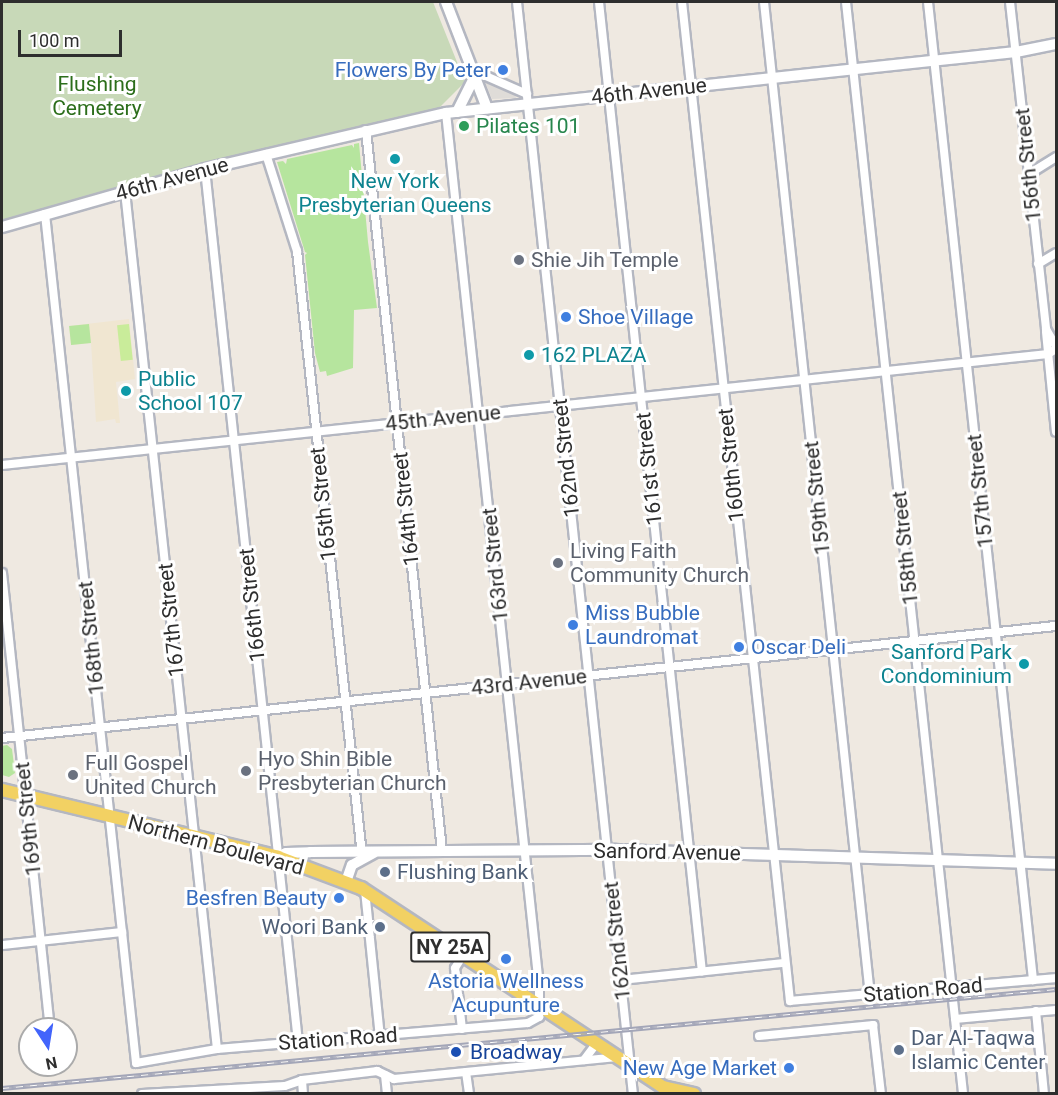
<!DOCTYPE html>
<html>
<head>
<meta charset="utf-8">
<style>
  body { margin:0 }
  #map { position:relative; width:1058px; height:1095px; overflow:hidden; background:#efe9e1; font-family:Roboto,sans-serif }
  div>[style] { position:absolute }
  .education>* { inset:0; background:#f0e6d1 }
  .green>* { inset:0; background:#b6e59e; transform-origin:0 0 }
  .cemetery>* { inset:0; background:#c8d9b8 }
  .pitch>* { inset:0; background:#c9ec9a; transform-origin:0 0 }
  .plaza>* { inset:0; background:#dfdcd8 }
  .roads { filter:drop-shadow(2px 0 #b4b7c1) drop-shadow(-2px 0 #b4b7c1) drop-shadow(0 2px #b4b7c1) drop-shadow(0 -2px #b4b7c1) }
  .street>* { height:8px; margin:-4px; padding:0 4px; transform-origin:4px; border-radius:4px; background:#fff }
  .secondary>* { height:10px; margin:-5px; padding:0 5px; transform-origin:5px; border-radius:5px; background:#fff }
  .primary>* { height:12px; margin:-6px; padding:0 6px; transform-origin:6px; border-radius:6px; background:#f2d163 }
  .rail>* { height:4.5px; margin-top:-2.25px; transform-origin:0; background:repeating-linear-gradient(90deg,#fff 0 7px,#a3a6b8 0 14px); box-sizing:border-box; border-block:2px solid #a3a6b8 }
  .dots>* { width:16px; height:16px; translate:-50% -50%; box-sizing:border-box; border:3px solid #fff; border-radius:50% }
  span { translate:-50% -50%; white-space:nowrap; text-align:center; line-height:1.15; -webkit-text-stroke:6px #fff; paint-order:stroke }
  .shield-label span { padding:2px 4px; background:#fff; border:2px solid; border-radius:4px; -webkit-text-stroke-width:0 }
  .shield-label { font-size:20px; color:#2e2e2e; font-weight:700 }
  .shop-label { font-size:21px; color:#366cbe }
  .right { translate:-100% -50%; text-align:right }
  .left { translate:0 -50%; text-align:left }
  .park-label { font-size:21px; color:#2c6e1b }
  .street-label { font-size:21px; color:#2e2e2e }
  .leisure-label { font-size:21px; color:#27864d }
  .culture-label { font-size:21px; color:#0d838f }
  .worship-label { font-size:21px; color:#5b616d }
  .service-label { font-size:21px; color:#4e5e75 }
  .transit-label { font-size:21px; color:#164399 }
  .frame { position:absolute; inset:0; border:3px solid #2e2e2e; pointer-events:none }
  .north { position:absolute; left:18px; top:1017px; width:60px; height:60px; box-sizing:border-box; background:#fff; border:2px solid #ababab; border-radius:50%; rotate:168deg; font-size:16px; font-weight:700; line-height:24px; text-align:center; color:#2e2e2e }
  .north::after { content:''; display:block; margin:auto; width:21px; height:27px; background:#4264fb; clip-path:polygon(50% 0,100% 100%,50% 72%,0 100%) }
  .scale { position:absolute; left:18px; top:30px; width:104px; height:27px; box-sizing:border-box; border:3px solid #2e2e2e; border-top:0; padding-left:8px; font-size:18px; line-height:21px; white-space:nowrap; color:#2e2e2e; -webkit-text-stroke:4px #fff; paint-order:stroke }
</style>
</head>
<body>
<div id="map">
  <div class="education">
    <div style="clip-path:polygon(129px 319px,135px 379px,116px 382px,120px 423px,116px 423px,115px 419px,96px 422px,91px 343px,71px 345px,69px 326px)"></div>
  </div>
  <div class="green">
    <div style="clip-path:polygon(359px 143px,368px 242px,377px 308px,354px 310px,353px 368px,327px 376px,326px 371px,320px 372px,315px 353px,305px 255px,307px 253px,305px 252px,277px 162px,283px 161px,286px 164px,287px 159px,352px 145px,354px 148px,354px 144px)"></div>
    <div style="left:89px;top:324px;width:19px;height:20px;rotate:84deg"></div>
    <div style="clip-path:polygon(7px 745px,12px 749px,15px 773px,9px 777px,2px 775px,2px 746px)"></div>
  </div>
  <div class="cemetery">
    <div style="clip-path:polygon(2px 2px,433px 2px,465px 82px,439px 108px,267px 148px,2px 221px)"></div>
  </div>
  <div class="pitch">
    <div style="left:129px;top:324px;width:36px;height:12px;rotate:84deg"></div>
  </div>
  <div class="plaza">
    <div style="clip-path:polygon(484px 79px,515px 94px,516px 98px,492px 99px)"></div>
  </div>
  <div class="roads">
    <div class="street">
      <div style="left:517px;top:2px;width:1098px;rotate:83.94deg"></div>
      <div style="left:599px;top:2px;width:975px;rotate:83.94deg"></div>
      <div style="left:682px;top:2px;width:1005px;rotate:83.83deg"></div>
      <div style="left:790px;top:1001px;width:267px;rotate:-4.9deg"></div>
      <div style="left:764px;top:2px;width:999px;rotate:83.91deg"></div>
      <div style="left:846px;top:2px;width:1098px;rotate:83.88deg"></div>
      <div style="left:928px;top:2px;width:984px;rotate:83.87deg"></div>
      <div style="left:1010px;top:2px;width:329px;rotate:83.7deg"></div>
      <div style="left:1046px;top:329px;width:20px;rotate:60deg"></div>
      <div style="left:472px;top:70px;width:60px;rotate:23.6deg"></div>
      <div style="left:366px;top:130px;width:725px;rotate:83.98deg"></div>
      <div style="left:266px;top:154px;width:102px;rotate:72.3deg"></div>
      <div style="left:297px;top:251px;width:607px;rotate:83.86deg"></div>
      <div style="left:205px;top:169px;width:878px;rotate:83.92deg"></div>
      <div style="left:1029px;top:174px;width:32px;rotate:-32deg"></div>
      <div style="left:125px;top:191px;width:863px;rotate:83.88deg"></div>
      <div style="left:45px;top:214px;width:854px;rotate:83.88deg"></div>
      <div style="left:136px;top:1063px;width:82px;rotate:-9.8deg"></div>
      <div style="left:217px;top:1049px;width:312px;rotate:-4.8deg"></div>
      <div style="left:528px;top:1023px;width:13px;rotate:-29deg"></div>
      <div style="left:539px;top:1017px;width:31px;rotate:-90deg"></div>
      <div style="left:539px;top:986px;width:878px;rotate:-96.08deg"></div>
      <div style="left:1038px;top:264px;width:21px;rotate:-31deg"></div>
      <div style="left:1046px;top:332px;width:100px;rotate:84.3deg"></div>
      <div style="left:2px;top:465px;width:1052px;rotate:-6.06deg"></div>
      <div style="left:1048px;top:354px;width:9px;rotate:-32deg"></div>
      <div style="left:2px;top:573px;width:459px;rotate:84deg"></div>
      <div style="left:2px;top:738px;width:1060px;rotate:-6.07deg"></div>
      <div style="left:365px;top:890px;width:148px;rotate:84.2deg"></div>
      <div style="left:2px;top:945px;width:121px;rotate:-6.2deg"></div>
      <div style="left:621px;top:980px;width:164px;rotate:-6deg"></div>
      <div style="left:1036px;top:1011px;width:83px;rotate:84.5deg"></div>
      <div style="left:955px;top:1019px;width:101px;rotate:-5.1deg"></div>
      <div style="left:462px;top:1029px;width:61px;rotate:-96.5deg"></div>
      <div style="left:455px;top:968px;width:15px;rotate:-58deg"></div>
      <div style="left:759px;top:1036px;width:115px;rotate:-5.5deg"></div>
      <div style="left:873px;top:1025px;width:69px;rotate:83.4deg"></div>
      <div style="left:584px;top:1060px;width:21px;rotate:-53deg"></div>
      <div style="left:466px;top:1072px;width:22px;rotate:82deg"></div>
      <div style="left:385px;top:1075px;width:19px;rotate:84deg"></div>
      <div style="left:302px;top:1080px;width:14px;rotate:86deg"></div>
      <div style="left:142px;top:1094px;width:143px;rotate:-3.2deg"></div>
      <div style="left:285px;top:1086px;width:18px;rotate:-19deg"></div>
      <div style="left:302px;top:1080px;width:76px;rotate:-6.8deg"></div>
      <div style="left:377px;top:1071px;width:19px;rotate:25deg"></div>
      <div style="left:394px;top:1079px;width:224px;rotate:-5.6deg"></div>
    </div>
    <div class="secondary">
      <div style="left:446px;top:2px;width:114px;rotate:68.9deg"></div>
      <div style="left:457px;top:112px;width:40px;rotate:-63.4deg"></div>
      <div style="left:2px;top:227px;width:211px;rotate:-15.9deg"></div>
      <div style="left:205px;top:169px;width:247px;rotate:-13.1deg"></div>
      <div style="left:446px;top:113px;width:573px;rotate:-6.11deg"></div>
      <div style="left:1016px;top:52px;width:41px;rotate:-11.3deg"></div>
      <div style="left:278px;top:857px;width:9px;rotate:-27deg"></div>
      <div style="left:286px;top:853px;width:24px;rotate:-2deg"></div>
      <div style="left:310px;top:852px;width:306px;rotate:-0.4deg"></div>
      <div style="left:616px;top:850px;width:440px;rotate:1.8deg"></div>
      <div style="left:346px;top:882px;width:18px;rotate:-71deg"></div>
      <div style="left:352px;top:865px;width:25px;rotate:-29deg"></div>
    </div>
    <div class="primary">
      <div style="left:2px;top:790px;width:284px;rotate:13.6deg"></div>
      <div style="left:278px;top:857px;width:89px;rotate:20.5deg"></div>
      <div style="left:361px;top:888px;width:362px;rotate:33.4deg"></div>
      <div style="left:663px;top:1087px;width:32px;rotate:13deg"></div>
    </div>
  </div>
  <div class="rail">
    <div style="left:2px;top:1088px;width:1059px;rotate:-5.37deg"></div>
  </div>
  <div class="dots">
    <div style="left:503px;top:70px;background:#3f7fe0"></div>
    <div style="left:464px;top:126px;background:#2e9e5b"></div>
    <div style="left:395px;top:159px;background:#0f9aa8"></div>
    <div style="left:519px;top:260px;background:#6b7280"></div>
    <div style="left:566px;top:317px;background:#3f7fe0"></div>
    <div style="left:529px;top:355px;background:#0f9aa8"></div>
    <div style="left:126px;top:391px;background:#0f9aa8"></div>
    <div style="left:558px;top:563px;background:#6b7280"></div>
    <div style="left:573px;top:625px;background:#3f7fe0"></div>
    <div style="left:739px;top:647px;background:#3f7fe0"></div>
    <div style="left:1024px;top:664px;background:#0f9aa8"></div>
    <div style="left:246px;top:771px;background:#6b7280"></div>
    <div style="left:73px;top:775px;background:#6b7280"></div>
    <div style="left:385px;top:872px;background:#5c6f8a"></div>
    <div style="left:339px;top:898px;background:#3f7fe0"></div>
    <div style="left:380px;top:927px;background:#5c6f8a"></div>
    <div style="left:506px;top:959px;background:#3f7fe0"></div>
    <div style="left:899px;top:1050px;background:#5c6f8a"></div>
    <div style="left:456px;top:1052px;background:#1a4fb4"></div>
    <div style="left:789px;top:1068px;background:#3f7fe0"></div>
  </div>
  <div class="shield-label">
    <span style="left:450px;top:947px">NY 25A</span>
  </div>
  <div class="shop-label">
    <span class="right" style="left:491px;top:70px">Flowers By Peter</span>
    <span class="left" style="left:578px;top:317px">Shoe Village</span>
    <span class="left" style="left:585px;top:625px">Miss Bubble<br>Laundromat</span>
    <span class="left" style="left:751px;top:647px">Oscar Deli</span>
    <span class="right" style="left:327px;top:898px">Besfren Beauty</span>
    <span style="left:506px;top:993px">Astoria Wellness<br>Acupunture</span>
    <span class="right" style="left:777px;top:1068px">New Age Market</span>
  </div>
  <div class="park-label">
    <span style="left:97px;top:96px">Flushing<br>Cemetery</span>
  </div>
  <div class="street-label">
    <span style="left:649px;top:91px;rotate:-6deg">46th Avenue</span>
    <span style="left:1028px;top:165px;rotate:-96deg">156th Street</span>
    <span style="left:172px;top:179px;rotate:-15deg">46th Avenue</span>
    <span style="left:443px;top:418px;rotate:-6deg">45th Avenue</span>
    <span style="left:566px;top:458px;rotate:-96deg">162nd Street</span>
    <span style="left:731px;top:465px;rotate:-96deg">160th Street</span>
    <span style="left:649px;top:469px;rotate:-96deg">161st Street</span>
    <span style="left:980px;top:491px;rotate:-96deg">157th Street</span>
    <span style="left:817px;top:498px;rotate:-96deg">159th Street</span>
    <span style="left:323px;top:504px;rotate:-96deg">165th Street</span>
    <span style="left:406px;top:509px;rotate:-96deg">164th Street</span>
    <span style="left:905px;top:548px;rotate:-96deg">158th Street</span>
    <span style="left:495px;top:565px;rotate:-96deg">163rd Street</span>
    <span style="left:252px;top:605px;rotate:-96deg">166th Street</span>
    <span style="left:171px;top:620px;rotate:-96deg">167th Street</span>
    <span style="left:91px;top:638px;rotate:-96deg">168th Street</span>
    <span style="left:529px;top:682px;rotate:-6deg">43rd Avenue</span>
    <span style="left:28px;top:819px;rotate:-96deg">169th Street</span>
    <span style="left:216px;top:845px;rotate:15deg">Northern Boulevard</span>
    <span style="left:667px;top:852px;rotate:1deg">Sanford Avenue</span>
    <span style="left:617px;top:941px;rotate:-96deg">162nd Street</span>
    <span style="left:923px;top:990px;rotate:-5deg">Station Road</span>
    <span style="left:338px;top:1039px;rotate:-4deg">Station Road</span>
  </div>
  <div class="leisure-label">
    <span class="left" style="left:476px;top:126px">Pilates 101</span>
  </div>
  <div class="culture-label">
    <span style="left:395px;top:193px">New York<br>Presbyterian Queens</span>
    <span class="left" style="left:541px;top:355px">162 PLAZA</span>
    <span class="left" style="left:138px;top:391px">Public<br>School 107</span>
    <span class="right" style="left:1012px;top:664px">Sanford Park<br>Condominium</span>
  </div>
  <div class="worship-label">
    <span class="left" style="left:531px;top:260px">Shie Jih Temple</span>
    <span class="left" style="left:570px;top:563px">Living Faith<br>Community Church</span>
    <span class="left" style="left:258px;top:771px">Hyo Shin Bible<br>Presbyterian Church</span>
    <span class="left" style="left:85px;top:775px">Full Gospel<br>United Church</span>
  </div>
  <div class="service-label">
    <span class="left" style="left:397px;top:872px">Flushing Bank</span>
    <span class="right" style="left:368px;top:927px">Woori Bank</span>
    <span class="left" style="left:911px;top:1050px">Dar Al-Taqwa<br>Islamic Center</span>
  </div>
  <div class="transit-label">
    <span class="left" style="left:470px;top:1052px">Broadway</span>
  </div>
  <div class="frame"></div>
  <div class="north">N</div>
  <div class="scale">100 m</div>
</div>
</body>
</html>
